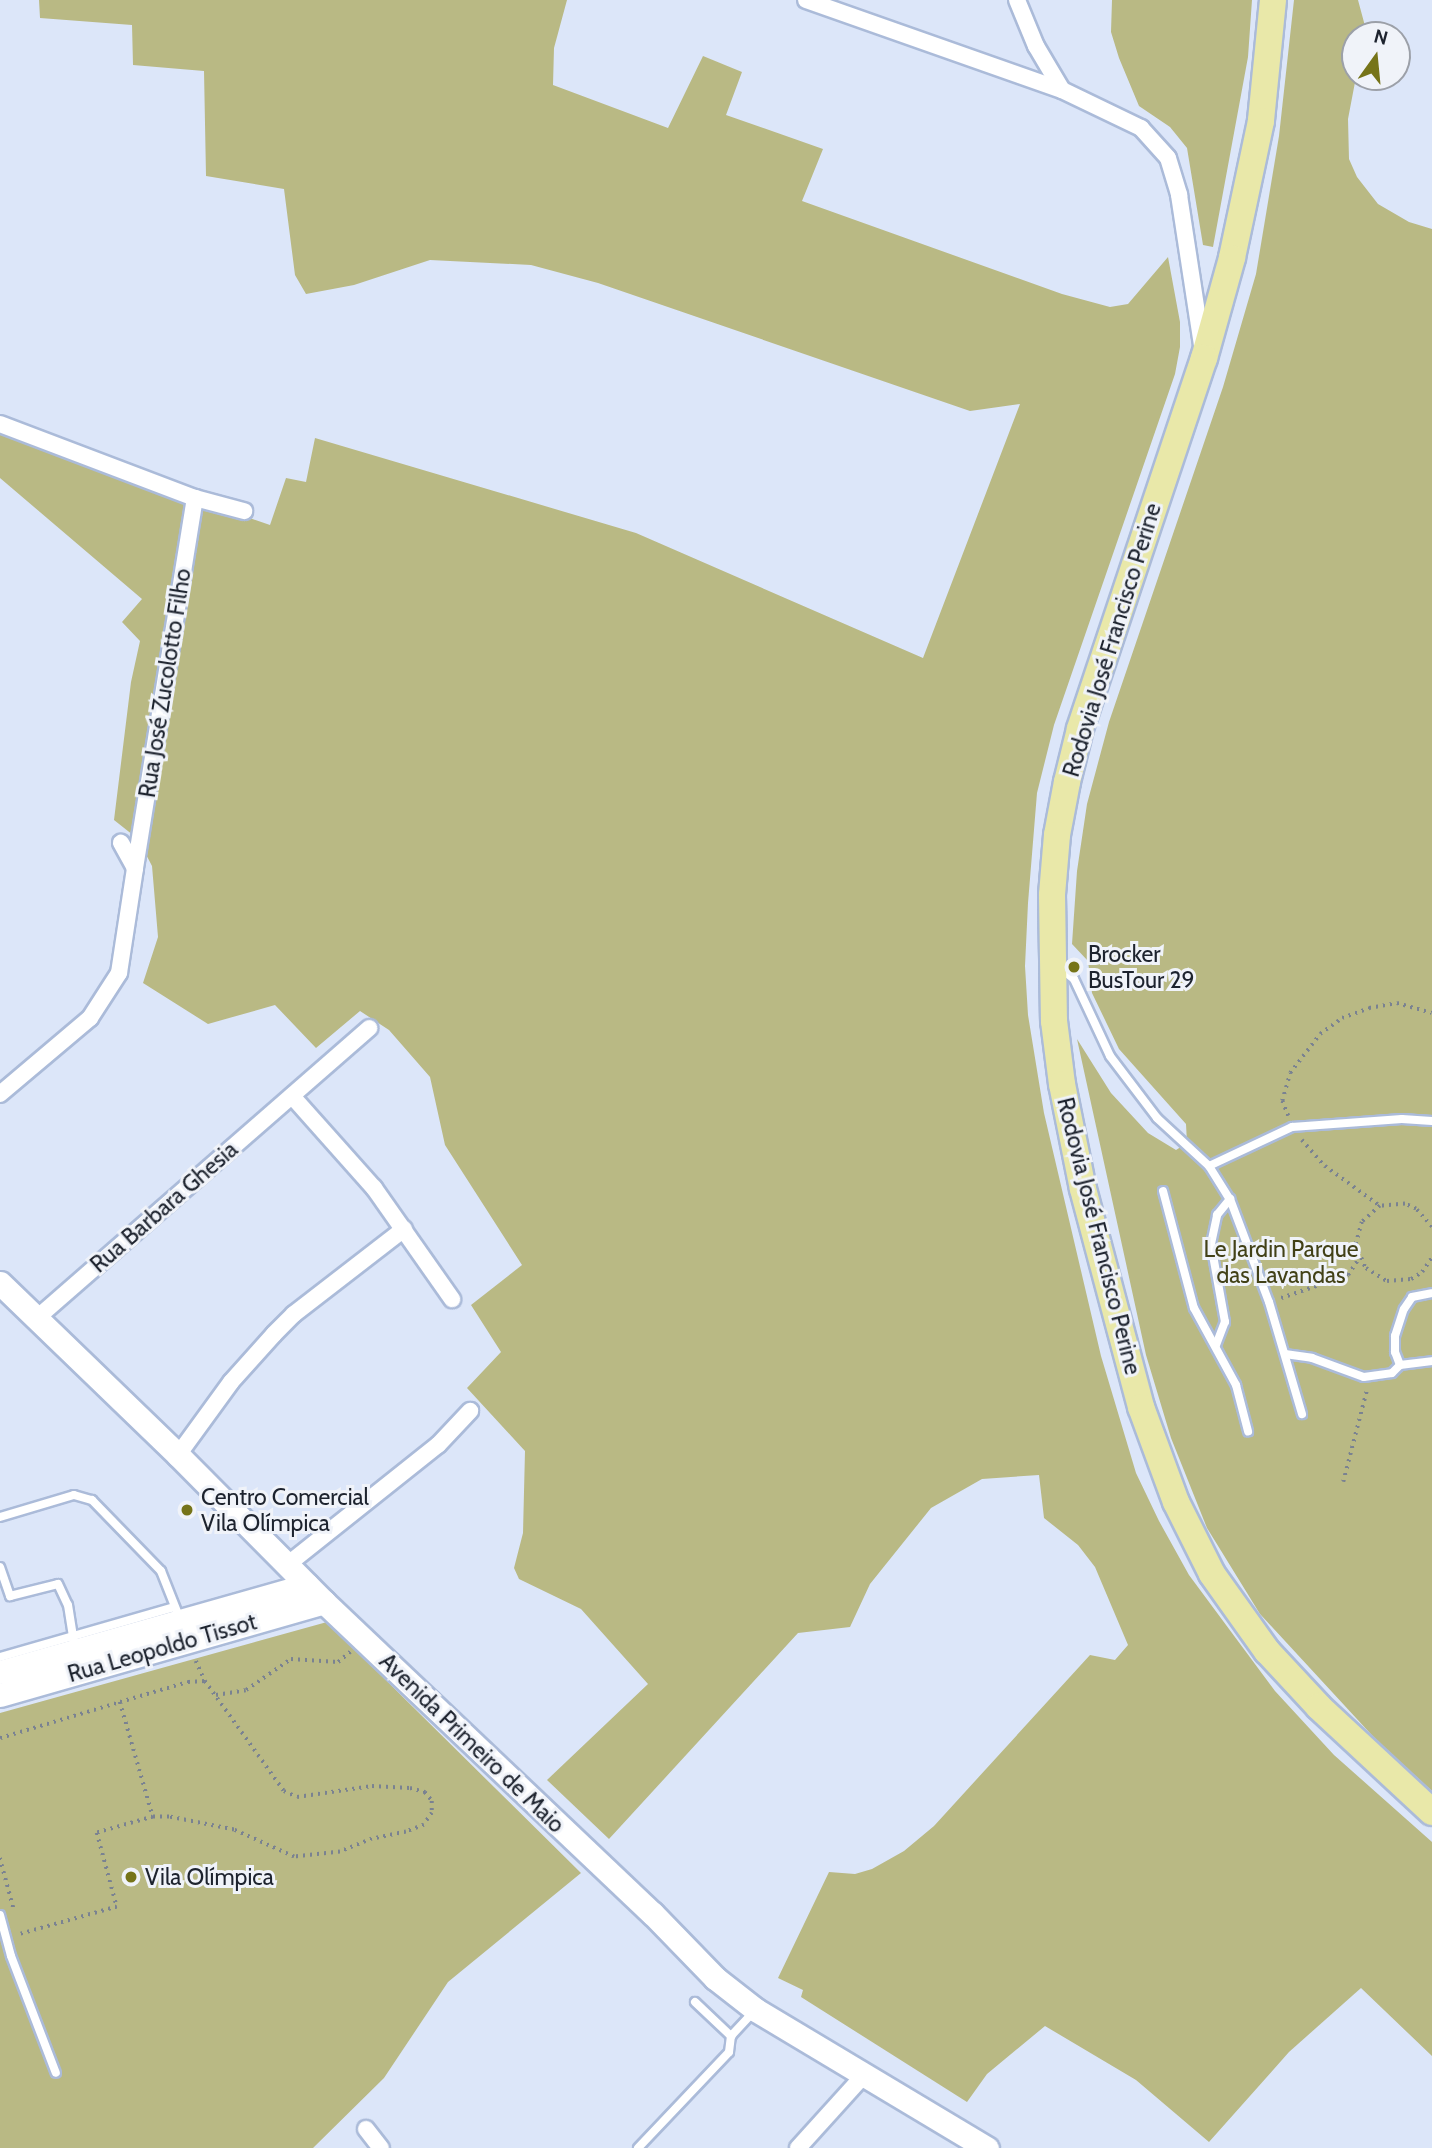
<!DOCTYPE html>
<html>
<head>
<meta charset="utf-8">
<style>
  body { margin:0 }
  #map { position:relative; width:1432px; height:2148px; overflow:hidden; background:#dce6f9; font-family:Cabin,sans-serif }
  div>[style] { position:absolute }
  .green>* { inset:0; background:#b9b984 }
  .path>* { height:3.5px; margin-top:-1.75px; transform-origin:0; background:repeating-linear-gradient(90deg,#7a8291 0 2px,transparent 0 7px) }
  .roads { filter:drop-shadow(2px 0 #abbbd9) drop-shadow(-2px 0 #abbbd9) drop-shadow(0 2px #abbbd9) drop-shadow(0 -2px #abbbd9) }
  .lane>* { height:8px; margin:-4px; padding:0 4px; transform-origin:4px; border-radius:4px; background:#fff }
  .street>* { height:16px; margin:-8px; padding:0 8px; transform-origin:8px; border-radius:8px; background:#fff }
  .secondary>* { height:23px; margin:-11.5px; padding:0 11.5px; transform-origin:11.5px; border-radius:11.5px; background:#fff }
  .primary>* { height:26px; margin:-13px; padding:0 13px; transform-origin:13px; border-radius:13px; background:#e9e8a9 }
  .dots>* { width:19px; height:19px; translate:-50% -50%; box-sizing:border-box; border:4px solid #f0f3f9; border-radius:50% }
  span { translate:-50% -50%; white-space:nowrap; text-align:center; line-height:1.15; -webkit-text-stroke:6px #f0f3f9; paint-order:stroke }
  .street-label { font-size:23px; color:#1d232e }
  .poi-label { font-size:23px; color:#1d232e }
  .left { translate:0 -50%; text-align:left }
  .park-label { font-size:23px; color:#424117 }
  .north { position:absolute; left:1341px; top:21px; width:70px; height:70px; box-sizing:border-box; background:#f0f3f9; border:2px solid #9ca0a8; border-radius:50%; rotate:15deg; font-size:19px; font-weight:700; line-height:28px; text-align:center; color:#1d232e }
  .north::after { content:''; display:block; margin:auto; width:24px; height:32px; background:#767419; clip-path:polygon(50% 0,100% 100%,50% 72%,0 100%) }
</style>
</head>
<body>
<div id="map">
  <div class="green">
    <div style="clip-path:polygon(39px 0,567px 0,554px 48px,553px 85px,668px 128px,703px 56px,742px 72px,726px 115px,823px 149px,802px 201px,1062px 294px,1110px 307px,1128px 304px,1168px 257px,1180px 322px,1180px 347px,1175px 374px,1054px 725px,1037px 793px,1028px 903px,1025px 966px,1028px 1015px,1044px 1113px,1101px 1356px,1136px 1473px,1159px 1521px,1189px 1575px,1275px 1691px,1334px 1755px,1432px 1842px,1432px 2056px,1361px 1988px,1289px 2052px,1209px 2142px,1136px 2080px,1045px 2026px,987px 2074px,967px 2102px,801px 1997px,803px 1990px,778px 1978px,829px 1872px,855px 1874px,872px 1869px,904px 1851px,934px 1826px,1090px 1655px,1115px 1660px,1128px 1645px,1095px 1567px,1078px 1545px,1044px 1518px,1039px 1475px,982px 1479px,931px 1508px,870px 1584px,850px 1627px,798px 1633px,609px 1839px,547px 1780px,648px 1684px,581px 1609px,519px 1579px,514px 1568px,523px 1533px,525px 1451px,467px 1388px,501px 1352px,471px 1305px,522px 1265px,445px 1145px,430px 1077px,389px 1030px,360px 1011px,316px 1048px,275px 1005px,208px 1024px,143px 983px,158px 937px,152px 866px,138px 839px,114px 820px,131px 682px,140px 641px,122px 622px,142px 599px,0 478px,0 432px,270px 525px,286px 478px,306px 482px,315px 438px,636px 533px,923px 658px,1020px 404px,970px 411px,598px 283px,531px 265px,430px 260px,354px 285px,306px 294px,295px 275px,284px 189px,206px 176px,204px 71px,133px 65px,132px 25px,40px 18px)"></div>
    <div style="clip-path:polygon(1112px 0,1252px 0,1248px 57px,1213px 247px,1203px 245px,1187px 148px,1170px 127px,1139px 106px,1119px 58px,1111px 32px)"></div>
    <div style="clip-path:polygon(1294px 0,1358px 0,1365px 26px,1363px 35px,1355px 35px,1356px 77px,1348px 119px,1349px 159px,1357px 177px,1378px 204px,1409px 222px,1432px 229px,1432px 1791px,1380px 1744px,1260px 1614px,1207px 1528px,1171px 1438px,1146px 1355px,1077px 1039px,1111px 1093px,1148px 1133px,1176px 1150px,1187px 1143px,1186px 1124px,1119px 1049px,1092px 993px,1088px 961px,1072px 944px,1077px 871px,1087px 804px,1109px 722px,1223px 387px,1256px 274px,1279px 136px)"></div>
    <div style="clip-path:polygon(327px 1622px,581px 1873px,448px 1982px,384px 2078px,313px 2148px,0 2148px,0 1713px)"></div>
  </div>
  <div class="path">
    <div style="left:1288px;top:1116px;width:16px;rotate:-112deg"></div>
    <div style="left:1282px;top:1101px;width:29px;rotate:-74deg"></div>
    <div style="left:1290px;top:1073px;width:49px;rotate:-52.4deg"></div>
    <div style="left:1320px;top:1034px;width:27px;rotate:-36deg"></div>
    <div style="left:1342px;top:1018px;width:29px;rotate:-20deg"></div>
    <div style="left:1369px;top:1008px;width:28px;rotate:-10deg"></div>
    <div style="left:1397px;top:1003px;width:36px;rotate:16deg"></div>
    <div style="left:1302px;top:1140px;width:35px;rotate:49deg"></div>
    <div style="left:1325px;top:1166px;width:68px;rotate:36deg"></div>
    <div style="left:1432px;top:1227px;width:24px;rotate:-132deg"></div>
    <div style="left:1416px;top:1209px;width:12px;rotate:-156deg"></div>
    <div style="left:1405px;top:1204px;width:25px;rotate:175deg"></div>
    <div style="left:1380px;top:1206px;width:24px;rotate:138deg"></div>
    <div style="left:1362px;top:1222px;width:24px;rotate:105deg"></div>
    <div style="left:1356px;top:1245px;width:25px;rotate:67deg"></div>
    <div style="left:1366px;top:1268px;width:25px;rotate:32deg"></div>
    <div style="left:1387px;top:1281px;width:24px;rotate:-5deg"></div>
    <div style="left:1411px;top:1279px;width:13px;rotate:-32deg"></div>
    <div style="left:1422px;top:1272px;width:18px;rotate:-56deg"></div>
    <div style="left:1281px;top:1298px;width:71px;rotate:-18.9deg"></div>
    <div style="left:1348px;top:1275px;width:20px;rotate:-57deg"></div>
    <div style="left:1343px;top:1482px;width:96px;rotate:-75.5deg"></div>
    <div style="left:196px;top:1661px;width:22px;rotate:66deg"></div>
    <div style="left:216px;top:1695px;width:30px;rotate:-9deg"></div>
    <div style="left:246px;top:1690px;width:55px;rotate:-34.6deg"></div>
    <div style="left:291px;top:1659px;width:47px;rotate:3.7deg"></div>
    <div style="left:338px;top:1662px;width:16px;rotate:-40deg"></div>
    <div style="left:120px;top:1702px;width:71px;rotate:-16.4deg"></div>
    <div style="left:188px;top:1682px;width:17px;rotate:-3deg"></div>
    <div style="left:205px;top:1681px;width:135px;rotate:54.3deg"></div>
    <div style="left:284px;top:1791px;width:14px;rotate:25deg"></div>
    <div style="left:297px;top:1797px;width:76px;rotate:-8.3deg"></div>
    <div style="left:372px;top:1786px;width:38px;rotate:3deg"></div>
    <div style="left:410px;top:1788px;width:16px;rotate:15deg"></div>
    <div style="left:425px;top:1792px;width:11px;rotate:52deg"></div>
    <div style="left:432px;top:1801px;width:12px;rotate:90deg"></div>
    <div style="left:432px;top:1813px;width:14px;rotate:124deg"></div>
    <div style="left:424px;top:1825px;width:19px;rotate:159deg"></div>
    <div style="left:406px;top:1832px;width:35px;rotate:168deg"></div>
    <div style="left:372px;top:1839px;width:35px;rotate:158deg"></div>
    <div style="left:340px;top:1852px;width:46px;rotate:173.8deg"></div>
    <div style="left:294px;top:1857px;width:66px;rotate:-155.8deg"></div>
    <div style="left:234px;top:1830px;width:66px;rotate:-168.7deg"></div>
    <div style="left:169px;top:1817px;width:16px;rotate:180deg"></div>
    <div style="left:0;top:1738px;width:125px;rotate:-16.7deg"></div>
    <div style="left:120px;top:1702px;width:120px;rotate:74deg"></div>
    <div style="left:153px;top:1817px;width:58px;rotate:164.1deg"></div>
    <div style="left:97px;top:1833px;width:77px;rotate:74.9deg"></div>
    <div style="left:117px;top:1907px;width:100px;rotate:164.3deg"></div>
    <div style="left:0;top:1858px;width:54px;rotate:74.9deg"></div>
  </div>
  <div class="roads">
    <div class="lane">
      <div style="left:1059px;top:967px;width:19px;rotate:39deg"></div>
      <div style="left:1074px;top:979px;width:85px;rotate:64.9deg"></div>
      <div style="left:1110px;top:1056px;width:78px;rotate:52.8deg"></div>
      <div style="left:1157px;top:1118px;width:71px;rotate:42.7deg"></div>
      <div style="left:1209px;top:1166px;width:39px;rotate:58deg"></div>
      <div style="left:1230px;top:1199px;width:110px;rotate:69.3deg"></div>
      <div style="left:1269px;top:1302px;width:117px;rotate:73.6deg"></div>
      <div style="left:1209px;top:1166px;width:92px;rotate:-25.2deg"></div>
      <div style="left:1292px;top:1127px;width:110px;rotate:-4.2deg"></div>
      <div style="left:1402px;top:1119px;width:30px;rotate:4deg"></div>
      <div style="left:1163px;top:1191px;width:121px;rotate:75.2deg"></div>
      <div style="left:1194px;top:1308px;width:88px;rotate:61.4deg"></div>
      <div style="left:1236px;top:1385px;width:48px;rotate:75.4deg"></div>
      <div style="left:1216px;top:1345px;width:25px;rotate:-69deg"></div>
      <div style="left:1225px;top:1322px;width:79px;rotate:-100.2deg"></div>
      <div style="left:1211px;top:1244px;width:30px;rotate:-78deg"></div>
      <div style="left:1217px;top:1215px;width:21px;rotate:-51deg"></div>
      <div style="left:1285px;top:1354px;width:27px;rotate:8deg"></div>
      <div style="left:1312px;top:1358px;width:55px;rotate:20.1deg"></div>
      <div style="left:1364px;top:1377px;width:28px;rotate:-8deg"></div>
      <div style="left:1392px;top:1373px;width:11px;rotate:-45deg"></div>
      <div style="left:1400px;top:1365px;width:32px;rotate:-7deg"></div>
      <div style="left:1400px;top:1365px;width:14px;rotate:-111deg"></div>
      <div style="left:1395px;top:1352px;width:16px;rotate:-90deg"></div>
      <div style="left:1395px;top:1336px;width:28px;rotate:-72deg"></div>
      <div style="left:1404px;top:1309px;width:14px;rotate:-56deg"></div>
      <div style="left:1412px;top:1297px;width:20px;rotate:-11deg"></div>
      <div style="left:0;top:1517px;width:77px;rotate:-16.6deg"></div>
      <div style="left:74px;top:1495px;width:19px;rotate:16deg"></div>
      <div style="left:92px;top:1500px;width:99px;rotate:45.8deg"></div>
      <div style="left:161px;top:1571px;width:52px;rotate:68.4deg"></div>
      <div style="left:0;top:1567px;width:31px;rotate:71deg"></div>
      <div style="left:10px;top:1596px;width:49px;rotate:-14deg"></div>
      <div style="left:58px;top:1584px;width:23px;rotate:65deg"></div>
      <div style="left:68px;top:1605px;width:33px;rotate:81deg"></div>
      <div style="left:0;top:1657px;width:181px;rotate:-16deg"></div>
      <div style="left:0;top:1915px;width:42px;rotate:75deg"></div>
      <div style="left:11px;top:1956px;width:125px;rotate:69deg"></div>
      <div style="left:695px;top:2002px;width:50px;rotate:43.4deg"></div>
      <div style="left:638px;top:2148px;width:132px;rotate:-46.5deg"></div>
      <div style="left:729px;top:2052px;width:16px;rotate:-83deg"></div>
      <div style="left:731px;top:2036px;width:33px;rotate:-47deg"></div>
    </div>
    <div class="street">
      <div style="left:806px;top:0;width:271px;rotate:19.4deg"></div>
      <div style="left:1017px;top:0;width:50px;rotate:67.6deg"></div>
      <div style="left:1036px;top:46px;width:51px;rotate:59.4deg"></div>
      <div style="left:1062px;top:90px;width:88px;rotate:25.7deg"></div>
      <div style="left:1141px;top:128px;width:40px;rotate:48deg"></div>
      <div style="left:1168px;top:158px;width:39px;rotate:73deg"></div>
      <div style="left:1179px;top:195px;width:152px;rotate:81.3deg"></div>
      <div style="left:0;top:424px;width:209px;rotate:20.8deg"></div>
      <div style="left:195px;top:498px;width:51px;rotate:14.9deg"></div>
      <div style="left:135px;top:868px;width:375px;rotate:-80.8deg"></div>
      <div style="left:0;top:1094px;width:118px;rotate:-40.2deg"></div>
      <div style="left:90px;top:1018px;width:54px;rotate:-57.2deg"></div>
      <div style="left:119px;top:973px;width:106px;rotate:-81.3deg"></div>
      <div style="left:135px;top:868px;width:29px;rotate:-119deg"></div>
      <div style="left:292px;top:1096px;width:123px;rotate:48.3deg"></div>
      <div style="left:374px;top:1188px;width:136px;rotate:54.9deg"></div>
      <div style="left:37px;top:1318px;width:441px;rotate:-41.1deg"></div>
      <div style="left:178px;top:1455px;width:90px;rotate:-54deg"></div>
      <div style="left:231px;top:1382px;width:64px;rotate:-48.1deg"></div>
      <div style="left:274px;top:1334px;width:28px;rotate:-45deg"></div>
      <div style="left:294px;top:1314px;width:139px;rotate:-37.7deg"></div>
      <div style="left:287px;top:1565px;width:193px;rotate:-38.5deg"></div>
      <div style="left:438px;top:1445px;width:47px;rotate:-46.7deg"></div>
      <div style="left:366px;top:2129px;width:24px;rotate:52deg"></div>
      <div style="left:798px;top:2148px;width:98px;rotate:-47.9deg"></div>
    </div>
    <div class="secondary">
      <div style="left:0;top:1283px;width:248px;rotate:44deg"></div>
      <div style="left:178px;top:1455px;width:207px;rotate:45.2deg"></div>
      <div style="left:324px;top:1602px;width:452px;rotate:43.5deg"></div>
      <div style="left:652px;top:1913px;width:91px;rotate:45.9deg"></div>
      <div style="left:715px;top:1978px;width:52px;rotate:38deg"></div>
      <div style="left:756px;top:2010px;width:269px;rotate:30.9deg"></div>
      <div style="left:0;top:1672px;width:319px;rotate:-15.8deg"></div>
      <div style="left:0;top:1695px;width:337px;rotate:-16deg"></div>
    </div>
    <div class="primary">
      <div style="left:1273px;top:0;width:122px;rotate:95.7deg"></div>
      <div style="left:1261px;top:121px;width:140px;rotate:102deg"></div>
      <div style="left:1232px;top:258px;width:104px;rotate:105.6deg"></div>
      <div style="left:1204px;top:358px;width:391px;rotate:108.5deg"></div>
      <div style="left:1080px;top:729px;width:55px;rotate:103.8deg"></div>
      <div style="left:1067px;top:782px;width:54px;rotate:100.7deg"></div>
      <div style="left:1057px;top:835px;width:60px;rotate:94.8deg"></div>
      <div style="left:1052px;top:895px;width:126px;rotate:89.1deg"></div>
      <div style="left:1054px;top:1021px;width:64px;rotate:82.8deg"></div>
      <div style="left:1062px;top:1084px;width:107px;rotate:78.7deg"></div>
      <div style="left:1083px;top:1189px;width:226px;rotate:75.1deg"></div>
      <div style="left:1141px;top:1407px;width:101px;rotate:69.8deg"></div>
      <div style="left:1176px;top:1502px;width:80px;rotate:63.4deg"></div>
      <div style="left:1212px;top:1574px;width:95px;rotate:54.5deg"></div>
      <div style="left:1267px;top:1651px;width:76px;rotate:47.1deg"></div>
      <div style="left:1319px;top:1707px;width:154px;rotate:42.9deg"></div>
    </div>
  </div>
  <div class="dots">
    <div style="left:1074px;top:967px;background:#767419"></div>
    <div style="left:187px;top:1510px;background:#767419"></div>
    <div style="left:131px;top:1877px;background:#767419"></div>
  </div>
  <div class="street-label">
    <span style="left:1112px;top:640px;rotate:-73deg">Rodovia José Francisco Perine</span>
    <span style="left:165px;top:683px;rotate:-81deg">Rua José Zucolotto Filho</span>
    <span style="left:164px;top:1207px;rotate:-41deg">Rua Barbara Ghesia</span>
    <span style="left:1099px;top:1236px;rotate:76deg">Rodovia José Francisco Perine</span>
    <span style="left:162px;top:1648px;rotate:-16deg">Rua Leopoldo Tissot</span>
    <span style="left:472px;top:1743px;rotate:44deg">Avenida Primeiro de Maio</span>
  </div>
  <div class="poi-label">
    <span class="left" style="left:1088px;top:967px">Brocker<br>BusTour 29</span>
    <span class="left" style="left:201px;top:1510px">Centro Comercial<br>Vila Olímpica</span>
    <span class="left" style="left:145px;top:1877px">Vila Olímpica</span>
  </div>
  <div class="park-label">
    <span style="left:1281px;top:1262px">Le Jardin Parque<br>das Lavandas</span>
  </div>
  <div class="north">N</div>
</div>
</body>
</html>
